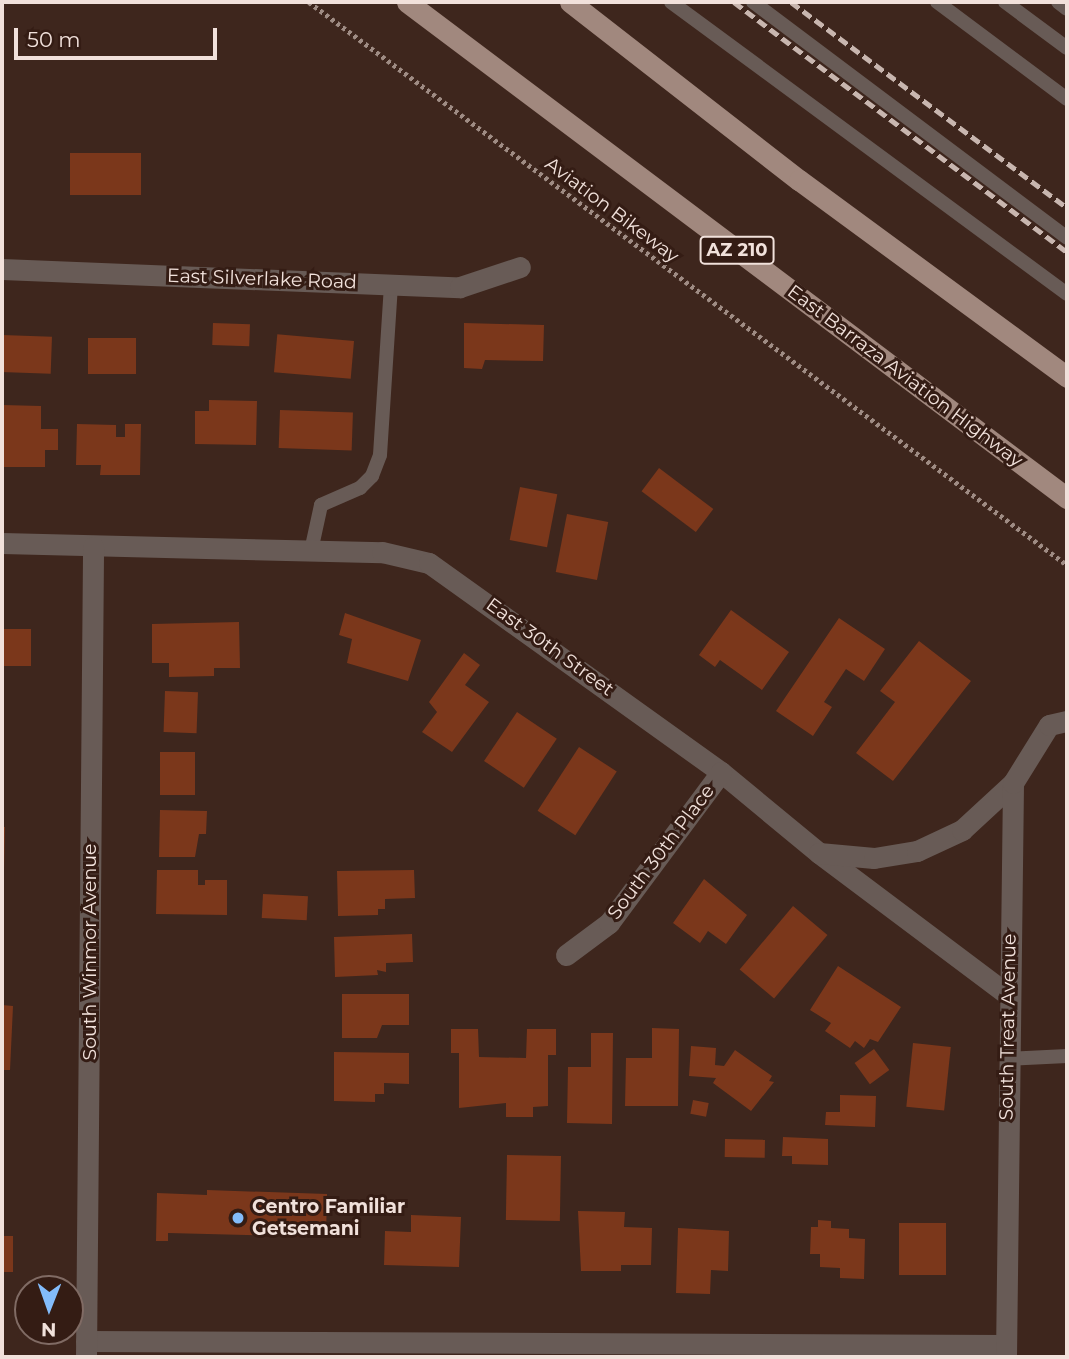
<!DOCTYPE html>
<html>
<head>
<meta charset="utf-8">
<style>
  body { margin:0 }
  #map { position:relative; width:1069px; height:1359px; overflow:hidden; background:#3e261d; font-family:Montserrat,sans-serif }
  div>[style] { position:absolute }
  .building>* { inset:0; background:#7b371b; transform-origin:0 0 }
  .path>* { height:4.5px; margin-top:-2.25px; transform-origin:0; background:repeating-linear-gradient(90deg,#9f8c84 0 3.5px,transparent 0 7px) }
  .lane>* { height:14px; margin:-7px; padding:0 7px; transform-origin:7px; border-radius:7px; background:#685b56 }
  .street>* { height:21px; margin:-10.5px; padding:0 10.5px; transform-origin:10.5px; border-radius:10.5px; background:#685b56 }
  .primary>* { height:21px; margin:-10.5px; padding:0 10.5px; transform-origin:10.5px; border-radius:10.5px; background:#a1887e }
  .rail>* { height:5px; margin-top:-2.5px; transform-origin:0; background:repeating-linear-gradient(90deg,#c8b6af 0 10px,transparent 0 15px) }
  .dots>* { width:19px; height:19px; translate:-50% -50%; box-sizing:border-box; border:4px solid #341c14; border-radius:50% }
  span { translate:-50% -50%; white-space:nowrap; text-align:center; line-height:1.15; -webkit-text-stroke:6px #341c14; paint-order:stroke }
  .shield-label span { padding:2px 5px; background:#341c14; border:2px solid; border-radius:5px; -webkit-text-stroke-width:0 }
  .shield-label { font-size:18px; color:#f1e1db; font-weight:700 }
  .street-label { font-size:19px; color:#f1e1db }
  .poi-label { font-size:19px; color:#f1e1db; font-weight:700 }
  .left { translate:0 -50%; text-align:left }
  .frame { position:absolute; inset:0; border:4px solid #f1e1db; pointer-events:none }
  .north { position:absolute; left:14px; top:1275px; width:70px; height:70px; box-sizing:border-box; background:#341c14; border:2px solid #806b64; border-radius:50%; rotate:181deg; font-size:19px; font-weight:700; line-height:28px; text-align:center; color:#f1e1db }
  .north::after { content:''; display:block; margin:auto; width:24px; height:32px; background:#83bcfb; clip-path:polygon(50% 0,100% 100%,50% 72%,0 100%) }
  .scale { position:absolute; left:14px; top:28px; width:203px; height:32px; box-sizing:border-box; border:4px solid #f1e1db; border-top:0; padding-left:9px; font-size:21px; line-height:24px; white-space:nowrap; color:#f1e1db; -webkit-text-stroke:5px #341c14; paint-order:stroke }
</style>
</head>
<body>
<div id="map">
  <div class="building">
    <div style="left:70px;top:153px;width:71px;height:42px"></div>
    <div style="left:213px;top:323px;width:37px;height:22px;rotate:2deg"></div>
    <div style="clip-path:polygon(464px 323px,544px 325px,543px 361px,485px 360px,482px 369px,464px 368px)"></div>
    <div style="left:2px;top:335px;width:50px;height:37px;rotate:2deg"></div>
    <div style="left:88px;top:338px;width:48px;height:36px"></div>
    <div style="left:354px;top:341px;width:38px;height:77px;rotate:95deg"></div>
    <div style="clip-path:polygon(209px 400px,257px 401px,256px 445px,195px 444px,195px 411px,209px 411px)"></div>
    <div style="clip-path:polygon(2px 405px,41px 406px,41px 429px,58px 429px,58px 450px,45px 450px,45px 467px,2px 467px)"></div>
    <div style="left:280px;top:410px;width:73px;height:38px;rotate:2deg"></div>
    <div style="clip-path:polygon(77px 424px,116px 425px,116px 437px,125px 437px,125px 424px,141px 424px,140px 475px,100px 475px,101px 465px,76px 465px)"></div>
    <div style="left:659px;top:468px;width:68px;height:29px;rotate:37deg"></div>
    <div style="left:520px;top:487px;width:38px;height:54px;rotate:11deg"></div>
    <div style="left:567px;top:514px;width:42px;height:59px;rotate:11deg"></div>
    <div style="clip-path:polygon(731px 610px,789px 652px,762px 690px,720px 660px,715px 667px,699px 655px)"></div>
    <div style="clip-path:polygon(345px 613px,421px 640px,408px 681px,347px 663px,352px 639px,339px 635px)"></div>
    <div style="clip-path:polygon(839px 618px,885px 649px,864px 681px,846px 669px,824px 702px,832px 707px,813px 736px,776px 711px)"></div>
    <div style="clip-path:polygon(239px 622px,240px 668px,214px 668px,214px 676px,169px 677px,169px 663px,152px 663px,152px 624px)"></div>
    <div style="left:2px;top:629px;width:29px;height:37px"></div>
    <div style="clip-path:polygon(919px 641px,971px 681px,893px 781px,856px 753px,895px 702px,880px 691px)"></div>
    <div style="clip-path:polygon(464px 653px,480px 665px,465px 685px,489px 702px,452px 752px,422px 732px,437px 712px,429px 702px)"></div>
    <div style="left:165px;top:691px;width:33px;height:41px;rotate:2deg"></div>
    <div style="left:517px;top:712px;width:48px;height:59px;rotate:34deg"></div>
    <div style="left:579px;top:747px;width:45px;height:76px;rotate:33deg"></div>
    <div style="left:160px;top:752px;width:35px;height:43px"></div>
    <div style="clip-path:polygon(160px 810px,207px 811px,206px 834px,199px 834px,195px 857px,159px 857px)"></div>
    <div style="clip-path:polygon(2px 827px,5px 827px,4px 871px,2px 871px)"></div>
    <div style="clip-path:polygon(157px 870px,198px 870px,198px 885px,205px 885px,205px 880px,227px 880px,227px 915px,156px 914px)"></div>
    <div style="clip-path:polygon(414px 870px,415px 898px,385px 899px,385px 909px,378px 909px,378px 915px,338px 916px,337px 871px)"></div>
    <div style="clip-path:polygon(704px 879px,747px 915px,726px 944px,708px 931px,700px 943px,673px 923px)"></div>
    <div style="left:263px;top:894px;width:45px;height:24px;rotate:3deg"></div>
    <div style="left:793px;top:906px;width:45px;height:83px;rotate:40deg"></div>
    <div style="clip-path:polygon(412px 934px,413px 962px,386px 963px,386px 972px,377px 970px,378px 975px,335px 977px,334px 937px)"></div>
    <div style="clip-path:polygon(838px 966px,901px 1007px,878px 1042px,870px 1039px,864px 1048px,855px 1041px,850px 1048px,825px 1031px,831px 1023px,810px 1010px)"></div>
    <div style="clip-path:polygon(342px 994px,409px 994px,409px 1025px,382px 1025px,377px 1038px,342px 1038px)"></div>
    <div style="clip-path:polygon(2px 1005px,13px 1006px,10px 1070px,2px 1070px)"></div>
    <div style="clip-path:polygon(652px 1028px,679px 1029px,678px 1106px,625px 1106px,626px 1058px,652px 1058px)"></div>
    <div style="clip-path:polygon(451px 1029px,478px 1029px,479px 1057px,526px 1058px,527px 1029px,556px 1029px,556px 1055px,548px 1055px,548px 1106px,533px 1107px,533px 1117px,506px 1117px,506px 1103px,459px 1108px,459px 1053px,451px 1053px)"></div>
    <div style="clip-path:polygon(591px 1033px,613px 1033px,612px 1124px,567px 1123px,568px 1067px,591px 1067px)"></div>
    <div style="left:913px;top:1043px;width:38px;height:64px;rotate:6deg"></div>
    <div style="clip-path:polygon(691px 1046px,716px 1048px,715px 1065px,724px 1066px,735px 1050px,772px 1076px,769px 1081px,774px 1082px,751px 1111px,713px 1083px,716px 1078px,689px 1076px)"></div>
    <div style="left:874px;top:1049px;width:26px;height:24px;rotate:54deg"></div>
    <div style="clip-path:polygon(334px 1052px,409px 1053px,409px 1084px,384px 1083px,384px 1094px,375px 1094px,375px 1102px,334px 1101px)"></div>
    <div style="clip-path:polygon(840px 1095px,876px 1096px,875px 1127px,825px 1125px,826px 1112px,840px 1112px)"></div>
    <div style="left:693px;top:1100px;width:16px;height:14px;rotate:11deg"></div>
    <div style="clip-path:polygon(783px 1137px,828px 1139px,828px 1165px,792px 1164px,792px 1156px,782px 1156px)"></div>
    <div style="left:725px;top:1139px;width:40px;height:18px;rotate:1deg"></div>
    <div style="left:507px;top:1155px;width:54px;height:65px;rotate:1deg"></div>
    <div style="clip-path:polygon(207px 1190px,327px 1194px,326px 1237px,168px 1233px,168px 1241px,156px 1241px,157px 1193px,207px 1195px)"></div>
    <div style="clip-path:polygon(578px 1211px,625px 1212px,624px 1227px,652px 1228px,651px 1265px,621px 1265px,621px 1271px,581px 1271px)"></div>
    <div style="clip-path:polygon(411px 1215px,461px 1217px,459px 1267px,384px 1265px,385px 1231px,411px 1232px)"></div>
    <div style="clip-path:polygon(818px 1220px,831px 1221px,831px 1228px,849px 1229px,849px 1238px,865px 1239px,864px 1279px,840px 1278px,840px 1268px,820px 1267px,820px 1254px,810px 1254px,811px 1227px,818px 1227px)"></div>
    <div style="left:899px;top:1223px;width:47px;height:52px"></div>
    <div style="clip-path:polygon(678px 1228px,729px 1231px,728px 1271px,711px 1270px,710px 1294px,676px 1293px)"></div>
    <div style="left:13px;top:1236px;width:36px;height:11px;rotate:90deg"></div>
  </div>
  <div class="path">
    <div style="left:309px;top:2px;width:944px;rotate:36.6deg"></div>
  </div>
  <div class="lane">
    <div style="left:671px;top:2px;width:492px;rotate:36.4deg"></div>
    <div style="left:753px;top:2px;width:393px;rotate:36.9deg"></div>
    <div style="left:937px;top:2px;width:162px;rotate:36.7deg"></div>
    <div style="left:1005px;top:2px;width:77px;rotate:36.6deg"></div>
    <div style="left:1058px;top:2px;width:11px;rotate:38deg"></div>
    <div style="left:311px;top:551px;width:47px;rotate:-77.7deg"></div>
    <div style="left:321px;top:505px;width:43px;rotate:-23.6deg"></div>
    <div style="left:360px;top:488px;width:17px;rotate:-45deg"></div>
    <div style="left:372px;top:476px;width:22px;rotate:-69deg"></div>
    <div style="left:380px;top:455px;width:171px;rotate:-86.3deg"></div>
    <div style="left:1007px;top:1059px;width:60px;rotate:-2.9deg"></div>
  </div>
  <div class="street">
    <div style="left:2px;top:269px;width:458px;rotate:2.3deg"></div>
    <div style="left:460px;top:287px;width:63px;rotate:-18.4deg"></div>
    <div style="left:2px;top:543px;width:380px;rotate:1.4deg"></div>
    <div style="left:382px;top:552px;width:48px;rotate:13.2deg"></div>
    <div style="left:429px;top:563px;width:359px;rotate:35.6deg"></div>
    <div style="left:721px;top:772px;width:127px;rotate:39.6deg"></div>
    <div style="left:819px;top:853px;width:236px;rotate:36.9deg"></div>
    <div style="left:819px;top:853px;width:55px;rotate:5.2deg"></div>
    <div style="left:874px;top:858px;width:44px;rotate:-9.2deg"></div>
    <div style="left:917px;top:851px;width:50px;rotate:-25deg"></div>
    <div style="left:962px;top:830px;width:69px;rotate:-42.7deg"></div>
    <div style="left:566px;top:955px;width:54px;rotate:-36.7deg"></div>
    <div style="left:609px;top:923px;width:188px;rotate:-53.4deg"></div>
    <div style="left:86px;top:1341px;width:920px;rotate:0.25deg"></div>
    <div style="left:86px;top:1357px;width:810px;rotate:-89.5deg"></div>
    <div style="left:1006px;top:1357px;width:574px;rotate:-89.3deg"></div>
    <div style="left:1013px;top:783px;width:68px;rotate:-58.2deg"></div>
    <div style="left:1049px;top:725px;width:18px;rotate:-13deg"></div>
  </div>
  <div class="primary">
    <div style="left:407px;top:2px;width:826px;rotate:36.93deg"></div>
    <div style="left:570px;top:2px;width:290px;rotate:37.9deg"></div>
    <div style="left:799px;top:180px;width:333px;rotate:36.3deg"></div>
  </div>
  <div class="rail">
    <div style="left:734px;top:2px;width:416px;rotate:36.9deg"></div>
    <div style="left:791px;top:2px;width:344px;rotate:36.7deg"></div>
  </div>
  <div class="dots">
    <div style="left:238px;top:1218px;background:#83bcfb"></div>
  </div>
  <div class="shield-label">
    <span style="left:737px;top:250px">AZ 210</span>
  </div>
  <div class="street-label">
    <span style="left:612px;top:210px;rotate:37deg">Aviation Bikeway</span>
    <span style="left:262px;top:279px;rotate:2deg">East Silverlake Road</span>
    <span style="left:905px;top:376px;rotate:37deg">East Barraza Aviation Highway</span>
    <span style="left:550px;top:647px;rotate:36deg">East 30th Street</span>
    <span style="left:661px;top:852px;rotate:-53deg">South 30th Place</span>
    <span style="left:90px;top:952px;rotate:-90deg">South Winmor Avenue</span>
    <span style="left:1008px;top:1027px;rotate:-89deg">South Treat Avenue</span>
  </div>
  <div class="poi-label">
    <span class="left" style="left:252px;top:1218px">Centro Familiar<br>Getsemani</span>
  </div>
  <div class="frame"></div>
  <div class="north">N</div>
  <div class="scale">50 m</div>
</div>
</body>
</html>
